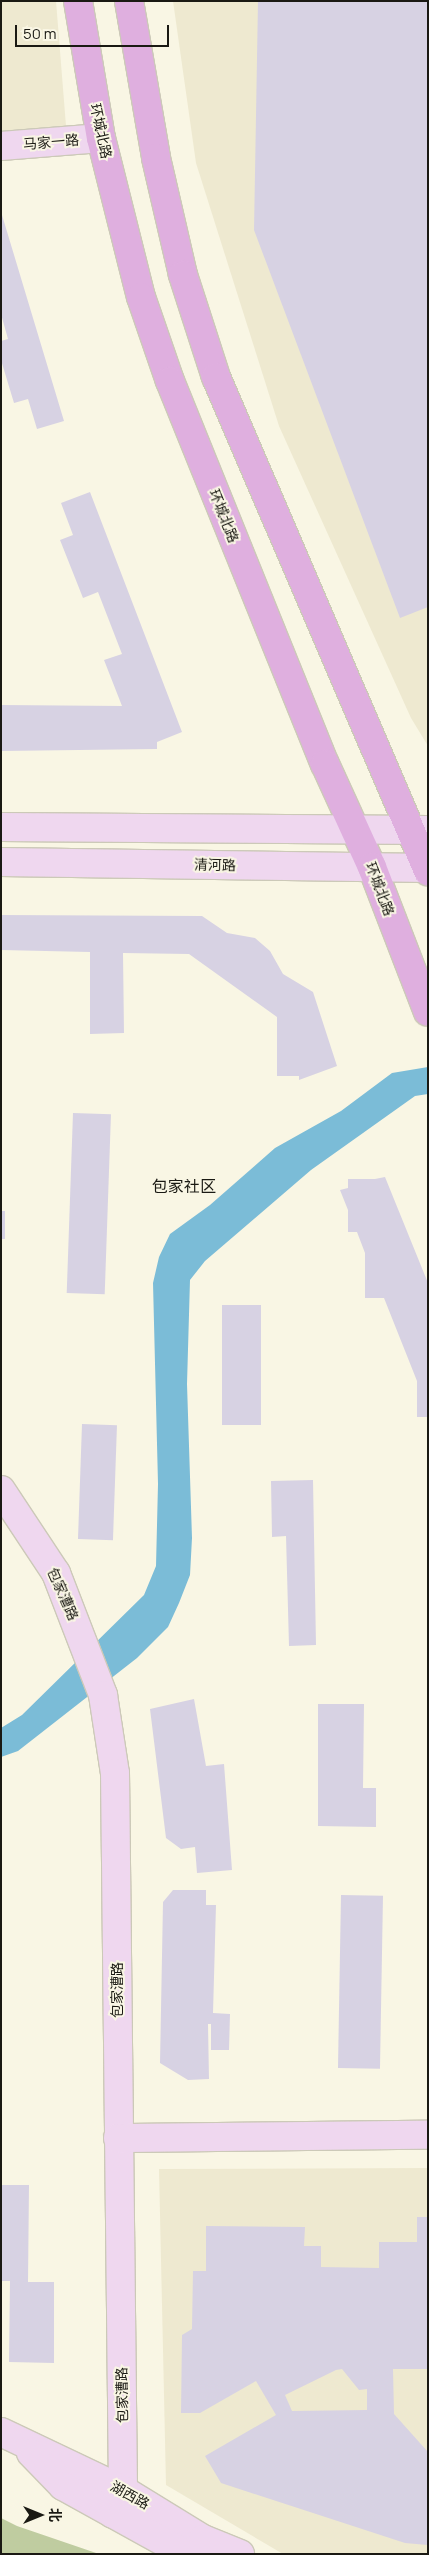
<!DOCTYPE html>
<html>
<head>
<meta charset="utf-8">
<style>
  body { margin:0 }
  #map { position:relative; width:429px; height:2555px; overflow:hidden; background:#f9f6e4; font-family:Manrope,"Noto Sans SC",sans-serif }
  div>[style] { position:absolute }
  .built>* { inset:0; background:#eee9d0 }
  .green>* { inset:0; background:#bfcca0 }
  .water>* { inset:0; background:#7bbcd7 }
  .building>* { inset:0; background:#d7d2e3; transform-origin:0 0 }
  .roads { filter:drop-shadow(1px 0 #ccc9b8) drop-shadow(-1px 0 #ccc9b8) drop-shadow(0 1px #ccc9b8) drop-shadow(0 -1px #ccc9b8) }
  .secondary>* { height:28px; margin:-14px; padding:0 14px; transform-origin:14px; border-radius:14px; background:#efd7ef }
  .primary>* { height:28px; margin:-14px; padding:0 14px; transform-origin:14px; border-radius:14px; background:#dfafdf }
  span { translate:-50% -50%; white-space:nowrap; text-align:center; line-height:1.15; -webkit-text-stroke:4px #f9f6e4; paint-order:stroke }
  .street-label { font-size:14px; color:#1a1913 }
  .quarter-label { font-size:16px; color:#1a1913 }
  .frame { position:absolute; inset:0; border:2px solid #1a1913; pointer-events:none }
  .north { position:absolute; left:15px; top:2490px; width:50px; height:50px; -webkit-text-stroke:4px #f9f6e4; paint-order:stroke; rotate:90deg; font-size:14px; font-weight:700; line-height:20px; text-align:center; color:#1a1913 }
  .north::after { content:''; display:block; margin:auto; width:18px; height:22px; background:#1a1913; clip-path:polygon(50% 0,100% 100%,50% 72%,0 100%) }
  .scale { position:absolute; left:15px; top:25px; width:154px; height:22px; box-sizing:border-box; border:2px solid #1a1913; border-top:0; padding-left:6px; font-size:15px; line-height:18px; white-space:nowrap; color:#1a1913; -webkit-text-stroke:4px #f9f6e4; paint-order:stroke }
</style>
</head>
<body>
<div id="map">
  <div class="built">
    <div style="clip-path:polygon(1px 1px,56px 1px,66px 126px,1px 131px)"></div>
    <div style="clip-path:polygon(173px 1px,428px 1px,428px 746px,411px 718px,279px 426px,196px 163px)"></div>
    <div style="clip-path:polygon(428px 2168px,428px 2554px,283px 2554px,166px 2485px,159px 2169px)"></div>
  </div>
  <div class="green">
    <div style="clip-path:polygon(1px 2518px,17px 2526px,99px 2554px,1px 2554px)"></div>
  </div>
  <div class="water">
    <div style="clip-path:polygon(428px 1067px,428px 1094px,415px 1096px,311px 1170px,205px 1261px,190px 1280px,187px 1384px,192px 1538px,190px 1575px,179px 1603px,168px 1627px,137px 1658px,18px 1751px,1px 1757px,1px 1728px,22px 1715px,144px 1595px,156px 1566px,158px 1484px,153px 1283px,159px 1257px,170px 1234px,210px 1205px,275px 1148px,341px 1111px,392px 1073px)"></div>
  </div>
  <div class="building">
    <div style="clip-path:polygon(258px 1px,428px 1px,428px 607px,400px 618px,254px 230px)"></div>
    <div style="clip-path:polygon(2px 215px,64px 421px,37px 429px,28px 399px,14px 403px,1px 360px,1px 341px,8px 339px,1px 314px)"></div>
    <div style="clip-path:polygon(90px 492px,182px 732px,157px 742px,157px 749px,1px 751px,1px 705px,122px 706px,104px 660px,122px 654px,98px 592px,83px 598px,60px 540px,73px 535px,61px 503px)"></div>
    <div style="clip-path:polygon(1px 915px,202px 916px,227px 933px,255px 938px,270px 951px,283px 974px,313px 992px,337px 1066px,299px 1080px,299px 1076px,277px 1076px,277px 1017px,189px 954px,123px 953px,124px 1033px,90px 1034px,90px 952px,1px 950px)"></div>
    <div style="left:73px;top:1113px;width:38px;height:180px;rotate:2deg"></div>
    <div style="clip-path:polygon(385px 1177px,428px 1283px,428px 1417px,417px 1417px,417px 1381px,384px 1298px,365px 1298px,365px 1253px,357px 1232px,348px 1232px,348px 1210px,340px 1190px,348px 1188px,348px 1179px,375px 1179px)"></div>
    <div style="left:1px;top:1211px;width:4px;height:28px"></div>
    <div style="left:222px;top:1305px;width:39px;height:120px"></div>
    <div style="left:82px;top:1424px;width:35px;height:115px;rotate:2deg"></div>
    <div style="clip-path:polygon(313px 1480px,316px 1645px,289px 1646px,286px 1536px,272px 1537px,271px 1481px)"></div>
    <div style="clip-path:polygon(194px 1699px,206px 1766px,224px 1764px,232px 1870px,197px 1873px,195px 1847px,181px 1849px,166px 1838px,150px 1709px)"></div>
    <div style="clip-path:polygon(318px 1704px,364px 1704px,363px 1788px,376px 1788px,376px 1827px,318px 1826px)"></div>
    <div style="clip-path:polygon(173px 1890px,206px 1890px,206px 1905px,216px 1905px,213px 2013px,230px 2014px,229px 2050px,211px 2050px,211px 2024px,208px 2024px,209px 2079px,188px 2080px,160px 2063px,163px 1902px)"></div>
    <div style="left:341px;top:1895px;width:42px;height:173px;rotate:1deg"></div>
    <div style="clip-path:polygon(1px 2185px,29px 2185px,28px 2282px,54px 2282px,54px 2363px,9px 2362px,10px 2281px,1px 2281px)"></div>
    <div style="clip-path:polygon(evenodd,417px 2217px,428px 2217px,428px 2369px,393px 2369px,394px 2414px,428px 2452px,428px 2545px,405px 2543px,221px 2483px,205px 2456px,276px 2415px,256px 2381px,200px 2413px,181px 2413px,182px 2335px,192px 2329px,193px 2271px,206px 2271px,206px 2226px,305px 2227px,304px 2246px,321px 2246px,321px 2267px,379px 2268px,379px 2242px,417px 2242px,417px 2217px,342px 2369px,359px 2390px,367px 2389px,367px 2410px,292px 2411px,285px 2395px,336px 2370px,342px 2369px)"></div>
  </div>
  <div class="roads">
    <div class="secondary">
      <div style="left:1px;top:146px;width:100px;rotate:-4.6deg"></div>
      <div style="left:1px;top:827px;width:427px;rotate:0.4deg"></div>
      <div style="left:1px;top:862px;width:427px;rotate:0.8deg"></div>
      <div style="left:1px;top:1490px;width:100px;rotate:56.5deg"></div>
      <div style="left:56px;top:1573px;width:131px;rotate:68.9deg"></div>
      <div style="left:103px;top:1695px;width:79px;rotate:81.3deg"></div>
      <div style="left:115px;top:1773px;width:717px;rotate:89.36deg"></div>
      <div style="left:123px;top:2490px;width:26px;rotate:113deg"></div>
      <div style="left:118px;top:2138px;width:310px;rotate:-0.6deg"></div>
      <div style="left:1px;top:2432px;width:135px;rotate:25.4deg"></div>
      <div style="left:123px;top:2490px;width:94px;rotate:31.5deg"></div>
      <div style="left:203px;top:2539px;width:40px;rotate:22deg"></div>
      <div style="left:31px;top:2453px;width:46px;rotate:45.9deg"></div>
      <div style="left:63px;top:2486px;width:141px;rotate:28.9deg"></div>
    </div>
    <div class="primary">
      <div style="left:78px;top:1px;width:139px;rotate:80.5deg"></div>
      <div style="left:101px;top:138px;width:164px;rotate:75.9deg"></div>
      <div style="left:141px;top:297px;width:89px;rotate:71deg"></div>
      <div style="left:170px;top:381px;width:413px;rotate:68deg"></div>
      <div style="left:325px;top:764px;width:113px;rotate:65.5deg"></div>
      <div style="left:372px;top:867px;width:155px;rotate:68.9deg"></div>
      <div style="left:129px;top:1px;width:159px;rotate:80.2deg"></div>
      <div style="left:156px;top:158px;width:120px;rotate:77deg"></div>
      <div style="left:183px;top:275px;width:107px;rotate:72.1deg"></div>
      <div style="left:216px;top:377px;width:538px;rotate:66.77deg"></div>
    </div>
  </div>
  <div class="street-label">
    <span style="left:101px;top:131px;rotate:78deg">环城北路</span>
    <span style="left:51px;top:142px;rotate:-5deg">马家一路</span>
    <span style="left:224px;top:516px;rotate:68deg">环城北路</span>
    <span style="left:215px;top:865px;rotate:1deg">清河路</span>
    <span style="left:380px;top:889px;rotate:69deg">环城北路</span>
    <span style="left:63px;top:1594px;rotate:66deg">包家漕路</span>
    <span style="left:117px;top:1990px;rotate:-90deg">包家漕路</span>
    <span style="left:122px;top:2395px;rotate:-91deg">包家漕路</span>
    <span style="left:130px;top:2495px;rotate:29deg">湖西路</span>
  </div>
  <div class="quarter-label">
    <span style="left:184px;top:1186px">包家社区</span>
  </div>
  <div class="frame"></div>
  <div class="north">北</div>
  <div class="scale">50 m</div>
</div>
</body>
</html>
